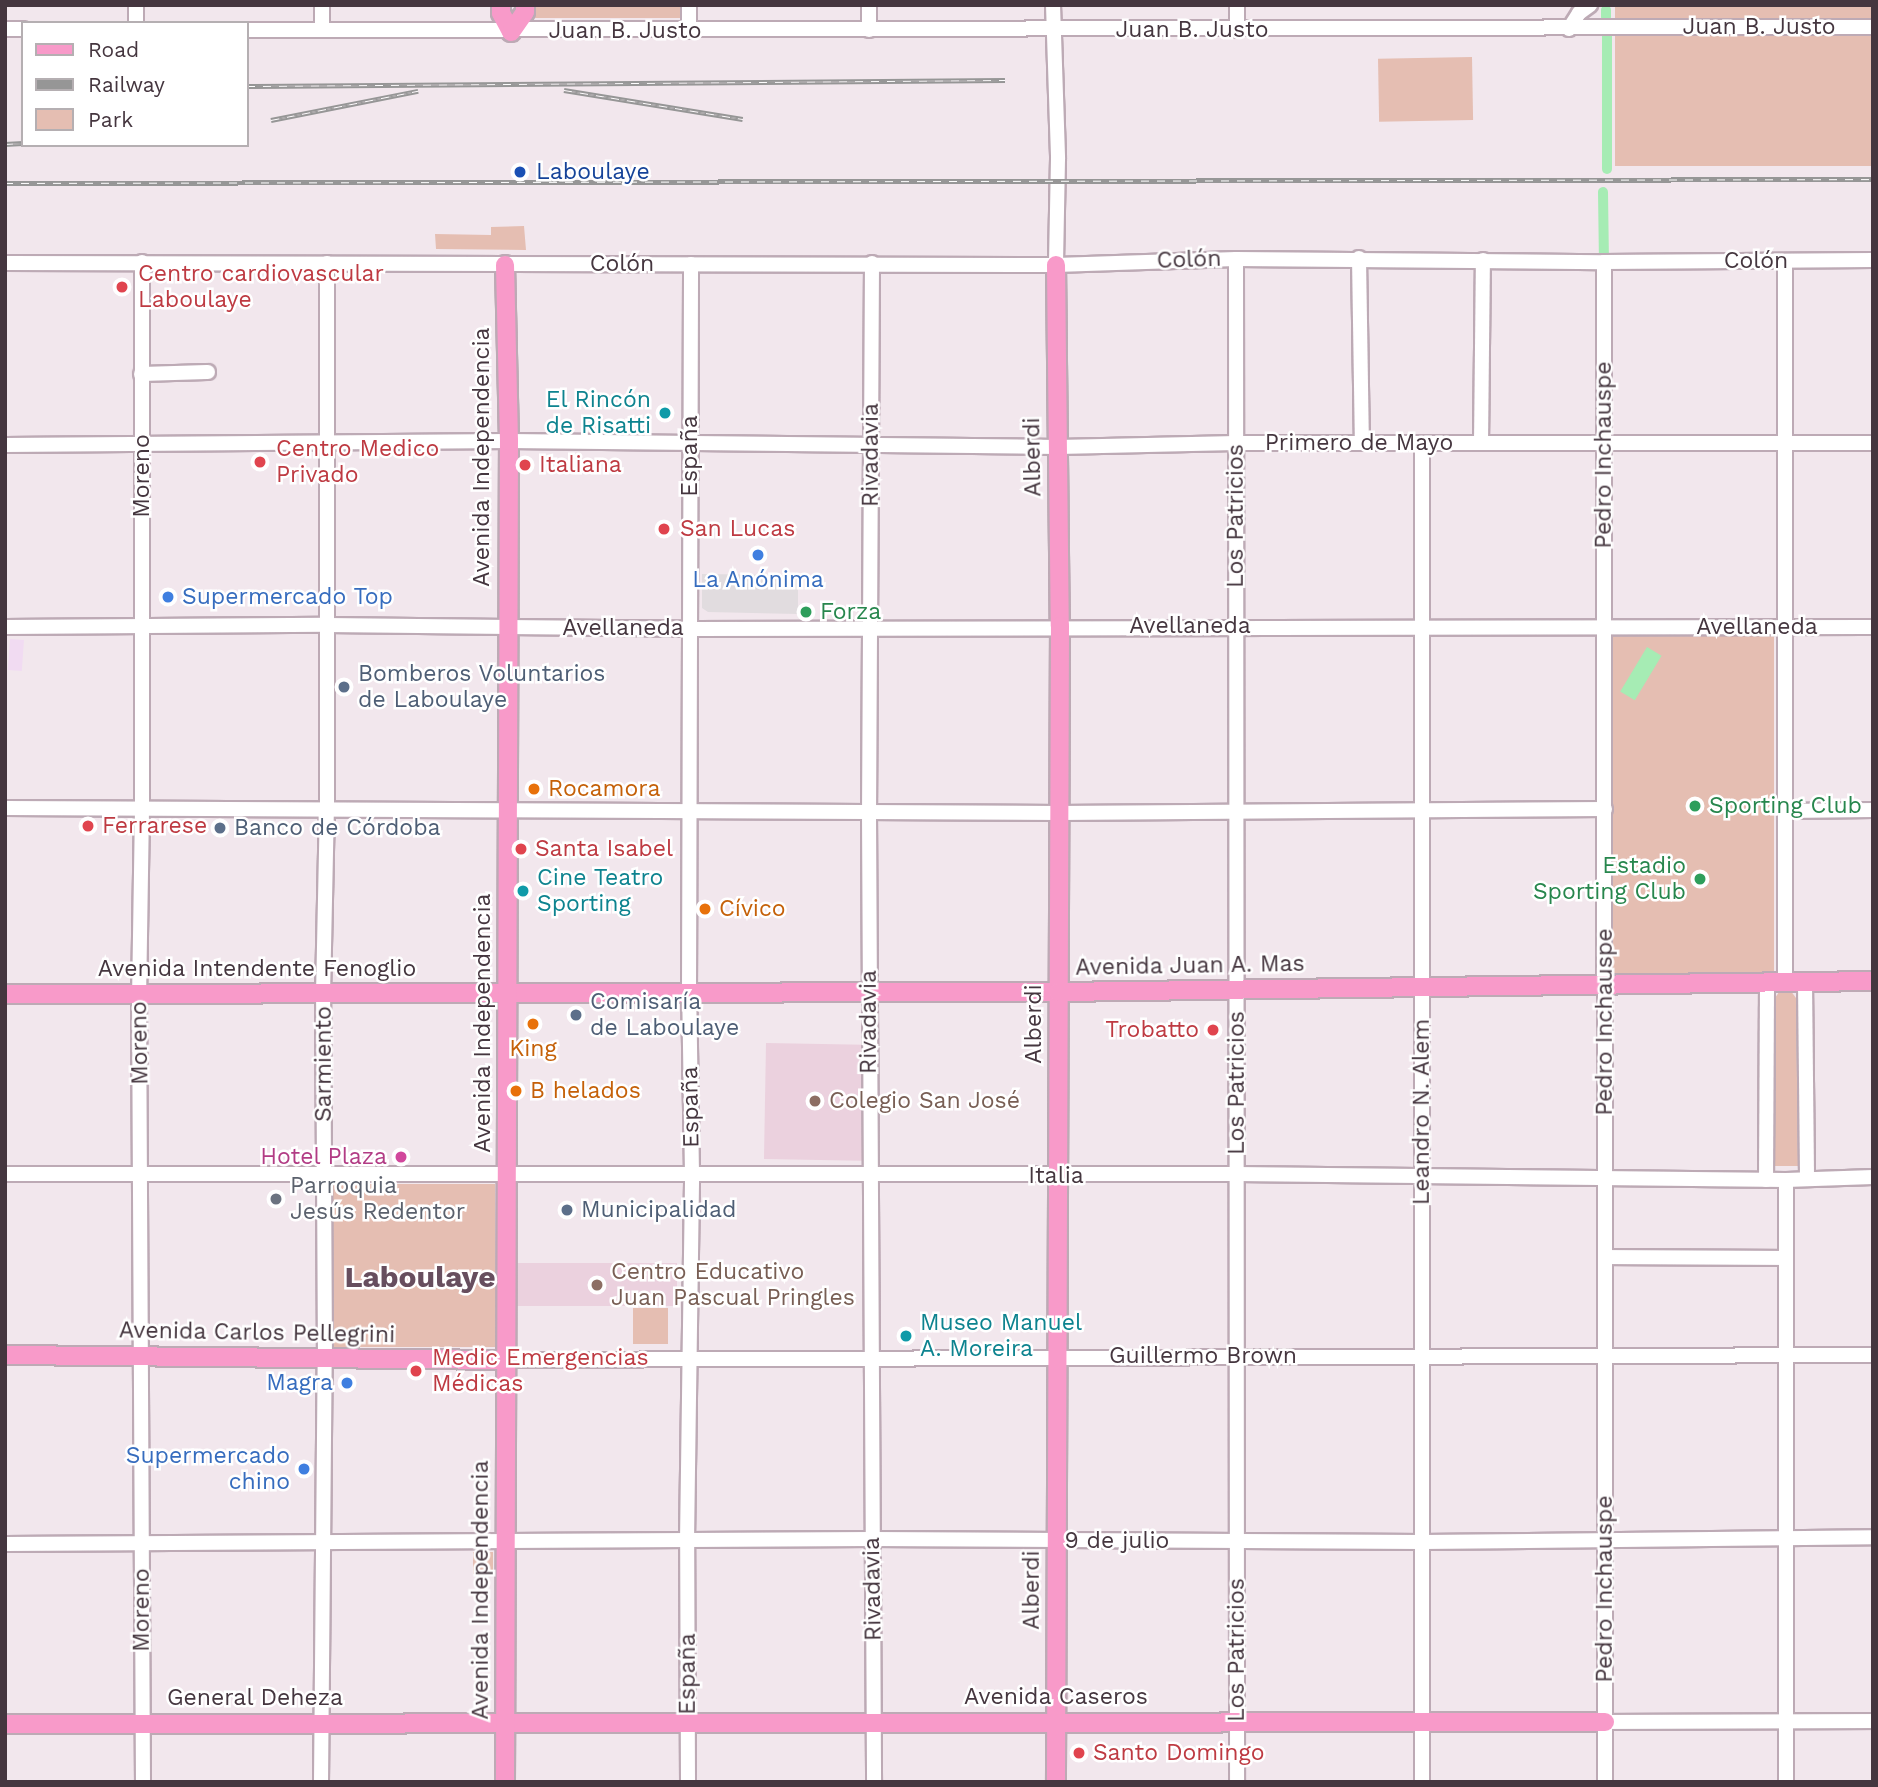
<!DOCTYPE html>
<html>
<head>
<meta charset="utf-8">
<style>
  body { margin:0 }
  #map { position:relative; width:1878px; height:1787px; overflow:hidden; background:#f2e7ed; font-family:"Work Sans",sans-serif }
  div>[style] { position:absolute }
  .education>* { inset:0; background:#ebd1de; transform-origin:0 0 }
  .medical>* { inset:0; background:#f1dbf2; transform-origin:0 0 }
  .green>* { inset:0; background:#e5beb2; transform-origin:0 0 }
  .parking>* { inset:0; background:#e1dcdf }
  .water>* { inset:0; background:#a6ecb4; transform-origin:0 0 }
  .canal>* { height:10px; margin:-5px; padding:0 5px; transform-origin:5px; border-radius:5px; background:#a6ecb4 }
  .roads { filter:drop-shadow(2px 0 #bdaab5) drop-shadow(-2px 0 #bdaab5) drop-shadow(0 2px #bdaab5) drop-shadow(0 -2px #bdaab5) }
  .minor>* { height:14px; margin:-7px; padding:0 7px; transform-origin:7px; border-radius:7px; background:#fff }
  .major>* { height:18px; margin:-9px; padding:0 9px; transform-origin:9px; border-radius:9px; background:#f89ac9 }
  .rail>* { height:5px; margin-top:-2.5px; transform-origin:0; background:repeating-linear-gradient(90deg,#fff 0 8px,#969696 0 16px); box-sizing:border-box; border-block:2px solid #969696 }
  .dots>* { width:19px; height:19px; translate:-50% -50%; box-sizing:border-box; border:4px solid #fff; border-radius:50% }
  span { translate:-50% -50%; white-space:nowrap; text-align:center; line-height:1.15; -webkit-text-stroke:5px #fff; paint-order:stroke }
  .street-label { font-size:23px; color:#45363f }
  .transit-label { font-size:23px; color:#164399 }
  .left { translate:0 -50%; text-align:left }
  .health-label { font-size:23px; color:#be3a42 }
  .right { translate:-100% -50%; text-align:right }
  .culture-label { font-size:23px; color:#0d838f }
  .shop-label { font-size:23px; color:#366cbe }
  .leisure-label { font-size:23px; color:#27864d }
  .service-label { font-size:23px; color:#4e5e75 }
  .food-label { font-size:23px; color:#c56008 }
  .education-label { font-size:23px; color:#785e54 }
  .hotel-label { font-size:23px; color:#b23c85 }
  .worship-label { font-size:23px; color:#5b616d }
  .district-label { font-size:30px; color:#674e5e; font-weight:700 }
  .frame { position:absolute; inset:0; border:7px solid #45363f; pointer-events:none }
  .legend { position:absolute; left:21px; top:21px; width:228px; height:126px; box-sizing:border-box; background:#fff; border:2px solid #b5afb2; margin:0; padding:9px 12px; list-style:none; font-size:21px; color:#45363f }
  .legend li { display:flex; align-items:center; gap:14px; height:35px }
  .legend b { width:35px; border:2px solid #b5afb2 }
</style>
</head>
<body>
<div id="map">
  <div class="education">
    <div style="left:766px;top:1043px;width:98px;height:116px;rotate:1deg"></div>
    <div style="left:677px;top:1263px;width:43px;height:161px;rotate:90deg"></div>
  </div>
  <div class="medical">
    <div style="left:10px;top:639px;width:14px;height:31px;rotate:4deg"></div>
  </div>
  <div class="green">
    <div style="left:533px;top:5px;width:151px;height:13px"></div>
    <div style="left:1615px;top:5px;width:258px;height:161px"></div>
    <div style="left:1472px;top:57px;width:63px;height:94px;rotate:89deg"></div>
    <div style="clip-path:polygon(524px 226px,526px 250px,436px 249px,435px 234px,491px 235px,491px 227px)"></div>
    <div style="left:1611px;top:633px;width:163px;height:346px"></div>
    <div style="clip-path:polygon(1785px 983px,1796px 998px,1798px 1166px,1775px 1166px,1775px 998px)"></div>
    <div style="left:495px;top:1184px;width:163px;height:162px;rotate:90deg"></div>
    <div style="left:633px;top:1308px;width:35px;height:36px"></div>
    <div style="left:473px;top:1552px;width:20px;height:22px"></div>
  </div>
  <div class="parking">
    <div style="clip-path:polygon(702px 574px,798px 575px,798px 614px,708px 612px,702px 608px)"></div>
  </div>
  <div class="water">
    <div style="left:1647px;top:647px;width:17px;height:52px;rotate:31deg"></div>
  </div>
  <div class="canal">
    <div style="left:1606px;top:10px;width:7px;rotate:90deg"></div>
    <div style="left:1607px;top:30px;width:139px;rotate:90deg"></div>
    <div style="left:1603px;top:192px;width:70px;rotate:89.2deg"></div>
  </div>
  <div class="roads">
    <div class="minor">
      <div style="left:322px;top:5px;width:25px;rotate:90deg"></div>
      <div style="left:689px;top:5px;width:26px;rotate:90deg"></div>
      <div style="left:1053px;top:5px;width:154px;rotate:88.1deg"></div>
      <div style="left:1058px;top:159px;width:106px;rotate:91.1deg"></div>
      <div style="left:136px;top:23px;width:18px;rotate:-90deg"></div>
      <div style="left:5px;top:29px;width:18px"></div>
      <div style="left:1569px;top:29px;width:19px;rotate:-58deg"></div>
      <div style="left:1579px;top:13px;width:14px;rotate:-36deg"></div>
      <div style="left:247px;top:30px;width:1626px;rotate:-0.11deg"></div>
      <div style="left:869px;top:30px;width:25px;rotate:-90deg"></div>
      <div style="left:1237px;top:30px;width:25px;rotate:-90deg"></div>
      <div style="left:1359px;top:258px;width:185px;rotate:89.1deg"></div>
      <div style="left:1236px;top:259px;width:1523px;rotate:89.96deg"></div>
      <div style="left:1785px;top:261px;width:722px;rotate:90deg"></div>
      <div style="left:142px;top:262px;width:547px;rotate:90deg"></div>
      <div style="left:142px;top:809px;width:185px;rotate:90.9deg"></div>
      <div style="left:139px;top:994px;width:788px;rotate:89.71deg"></div>
      <div style="left:1604px;top:262px;width:1520px;rotate:89.96deg"></div>
      <div style="left:5px;top:263px;width:1051px;rotate:0.11deg"></div>
      <div style="left:1056px;top:265px;width:180px;rotate:-1.9deg"></div>
      <div style="left:1236px;top:259px;width:368px;rotate:0.5deg"></div>
      <div style="left:1604px;top:262px;width:269px;rotate:-0.4deg"></div>
      <div style="left:872px;top:263px;width:550px;rotate:90.31deg"></div>
      <div style="left:869px;top:813px;width:969px;rotate:89.7deg"></div>
      <div style="left:141px;top:374px;width:67px;rotate:-1.7deg"></div>
      <div style="left:1481px;top:443px;width:183px;rotate:-89.4deg"></div>
      <div style="left:5px;top:445px;width:504px;rotate:-0.45deg"></div>
      <div style="left:509px;top:441px;width:549px;rotate:0.63deg"></div>
      <div style="left:1058px;top:447px;width:178px;rotate:-1.3deg"></div>
      <div style="left:1236px;top:443px;width:637px"></div>
      <div style="left:5px;top:627px;width:322px;rotate:-0.4deg"></div>
      <div style="left:327px;top:625px;width:364px;rotate:0.6deg"></div>
      <div style="left:691px;top:629px;width:1182px;rotate:-0.1deg"></div>
      <div style="left:5px;top:808px;width:1054px;rotate:0.27deg"></div>
      <div style="left:1059px;top:813px;width:546px;rotate:-0.42deg"></div>
      <div style="left:1785px;top:811px;width:88px;rotate:-0.7deg"></div>
      <div style="left:1805px;top:983px;width:196px;rotate:89.4deg"></div>
      <div style="left:5px;top:1174px;width:1232px"></div>
      <div style="left:1237px;top:1174px;width:549px;rotate:0.63deg"></div>
      <div style="left:1786px;top:1180px;width:87px;rotate:-2deg"></div>
      <div style="left:1766px;top:1180px;width:196px;rotate:-89.7deg"></div>
      <div style="left:1605px;top:1257px;width:181px;rotate:0.3deg"></div>
      <div style="left:508px;top:1360px;width:1365px;rotate:-0.21deg"></div>
      <div style="left:5px;top:1544px;width:867px;rotate:-0.33deg"></div>
      <div style="left:872px;top:1539px;width:550px;rotate:0.31deg"></div>
      <div style="left:1422px;top:1542px;width:451px;rotate:-0.6deg"></div>
      <div style="left:1605px;top:1722px;width:268px;rotate:-0.2deg"></div>
      <div style="left:321px;top:1782px;width:422px;rotate:-89.5deg"></div>
      <div style="left:325px;top:1360px;width:365px;rotate:-90.3deg"></div>
      <div style="left:323px;top:995px;width:184px;rotate:-88.8deg"></div>
      <div style="left:327px;top:811px;width:548px;rotate:-90deg"></div>
      <div style="left:688px;top:1782px;width:241px;rotate:-90.2deg"></div>
      <div style="left:687px;top:1541px;width:367px;rotate:-89.2deg"></div>
      <div style="left:692px;top:1174px;width:181px;rotate:-90.9deg"></div>
      <div style="left:689px;top:993px;width:729px;rotate:-89.84deg"></div>
      <div style="left:1422px;top:1782px;width:1339px;rotate:-90deg"></div>
      <div style="left:1786px;top:1782px;width:602px;rotate:-90deg"></div>
    </div>
    <div class="major">
      <div style="left:501px;top:5px;width:8px;rotate:90deg"></div>
      <div style="left:501px;top:13px;width:21px;rotate:62deg"></div>
      <div style="left:511px;top:32px;width:24px;rotate:-55deg"></div>
      <div style="left:525px;top:12px;width:7px;rotate:-90deg"></div>
      <div style="left:1056px;top:265px;width:361px;rotate:89.4deg"></div>
      <div style="left:1060px;top:626px;width:1156px;rotate:90.2deg"></div>
      <div style="left:5px;top:994px;width:1053px;rotate:-0.11deg"></div>
      <div style="left:1058px;top:992px;width:815px;rotate:-0.77deg"></div>
      <div style="left:5px;top:1355px;width:503px;rotate:0.57deg"></div>
      <div style="left:5px;top:1724px;width:1600px;rotate:-0.07deg"></div>
      <div style="left:505px;top:1782px;width:1341px;rotate:-89.83deg"></div>
      <div style="left:509px;top:441px;width:176px;rotate:-91.3deg"></div>
    </div>
  </div>
  <div class="rail">
    <div style="left:247px;top:86px;width:758px;rotate:-0.45deg"></div>
    <div style="left:564px;top:90px;width:181px;rotate:9.2deg"></div>
    <div style="left:271px;top:120px;width:150px;rotate:-11.2deg"></div>
    <div style="left:5px;top:144px;width:18px;rotate:-3deg"></div>
    <div style="left:5px;top:183px;width:1868px;rotate:-0.12deg"></div>
  </div>
  <div class="dots">
    <div style="left:520px;top:172px;background:#1a4fb4"></div>
    <div style="left:122px;top:287px;background:#e0444e"></div>
    <div style="left:665px;top:413px;background:#0f9aa8"></div>
    <div style="left:260px;top:462px;background:#e0444e"></div>
    <div style="left:525px;top:465px;background:#e0444e"></div>
    <div style="left:664px;top:529px;background:#e0444e"></div>
    <div style="left:758px;top:555px;background:#3f7fe0"></div>
    <div style="left:168px;top:597px;background:#3f7fe0"></div>
    <div style="left:806px;top:612px;background:#2e9e5b"></div>
    <div style="left:344px;top:687px;background:#5c6f8a"></div>
    <div style="left:534px;top:789px;background:#e8710a"></div>
    <div style="left:1695px;top:806px;background:#2e9e5b"></div>
    <div style="left:88px;top:826px;background:#e0444e"></div>
    <div style="left:220px;top:828px;background:#5c6f8a"></div>
    <div style="left:521px;top:849px;background:#e0444e"></div>
    <div style="left:1700px;top:879px;background:#2e9e5b"></div>
    <div style="left:523px;top:891px;background:#0f9aa8"></div>
    <div style="left:705px;top:909px;background:#e8710a"></div>
    <div style="left:576px;top:1015px;background:#5c6f8a"></div>
    <div style="left:533px;top:1024px;background:#e8710a"></div>
    <div style="left:1213px;top:1030px;background:#e0444e"></div>
    <div style="left:516px;top:1091px;background:#e8710a"></div>
    <div style="left:815px;top:1101px;background:#8d6e63"></div>
    <div style="left:401px;top:1157px;background:#d1479c"></div>
    <div style="left:276px;top:1199px;background:#6b7280"></div>
    <div style="left:567px;top:1210px;background:#5c6f8a"></div>
    <div style="left:597px;top:1285px;background:#8d6e63"></div>
    <div style="left:906px;top:1336px;background:#0f9aa8"></div>
    <div style="left:416px;top:1371px;background:#e0444e"></div>
    <div style="left:347px;top:1383px;background:#3f7fe0"></div>
    <div style="left:304px;top:1469px;background:#3f7fe0"></div>
    <div style="left:1079px;top:1753px;background:#e0444e"></div>
  </div>
  <div class="street-label">
    <span style="left:1759px;top:27px">Juan B. Justo</span>
    <span style="left:1192px;top:30px">Juan B. Justo</span>
    <span style="left:625px;top:31px">Juan B. Justo</span>
    <span style="left:1189px;top:260px;rotate:-2deg">Colón</span>
    <span style="left:1756px;top:261px">Colón</span>
    <span style="left:622px;top:264px">Colón</span>
    <span style="left:1359px;top:443px">Primero de Mayo</span>
    <span style="left:871px;top:455px;rotate:-90deg">Rivadavia</span>
    <span style="left:1604px;top:455px;rotate:-90deg">Pedro Inchauspe</span>
    <span style="left:690px;top:456px;rotate:-90deg">España</span>
    <span style="left:482px;top:457px;rotate:-90deg">Avenida Independencia</span>
    <span style="left:1033px;top:457px;rotate:-91deg">Alberdi</span>
    <span style="left:142px;top:476px;rotate:-90deg">Moreno</span>
    <span style="left:1236px;top:516px;rotate:-90deg">Los Patricios</span>
    <span style="left:1190px;top:626px">Avellaneda</span>
    <span style="left:1757px;top:627px">Avellaneda</span>
    <span style="left:623px;top:628px">Avellaneda</span>
    <span style="left:1190px;top:966px;rotate:-1deg">Avenida Juan A. Mas</span>
    <span style="left:257px;top:969px">Avenida Intendente Fenoglio</span>
    <span style="left:869px;top:1022px;rotate:-90deg">Rivadavia</span>
    <span style="left:1605px;top:1022px;rotate:-90deg">Pedro Inchauspe</span>
    <span style="left:483px;top:1023px;rotate:-90deg">Avenida Independencia</span>
    <span style="left:1034px;top:1024px;rotate:-90deg">Alberdi</span>
    <span style="left:140px;top:1043px;rotate:-91deg">Moreno</span>
    <span style="left:324px;top:1064px;rotate:-90deg">Sarmiento</span>
    <span style="left:1237px;top:1083px;rotate:-90deg">Los Patricios</span>
    <span style="left:691px;top:1107px;rotate:-91deg">España</span>
    <span style="left:1422px;top:1112px;rotate:-90deg">Leandro N. Alem</span>
    <span style="left:1056px;top:1176px">Italia</span>
    <span style="left:257px;top:1333px;rotate:1deg">Avenida Carlos Pellegrini</span>
    <span style="left:1203px;top:1356px">Guillermo Brown</span>
    <span style="left:1117px;top:1541px">9 de julio</span>
    <span style="left:873px;top:1589px;rotate:-91deg">Rivadavia</span>
    <span style="left:1605px;top:1589px;rotate:-90deg">Pedro Inchauspe</span>
    <span style="left:481px;top:1590px;rotate:-90deg">Avenida Independencia</span>
    <span style="left:1032px;top:1590px;rotate:-90deg">Alberdi</span>
    <span style="left:142px;top:1610px;rotate:-90deg">Moreno</span>
    <span style="left:1237px;top:1650px;rotate:-90deg">Los Patricios</span>
    <span style="left:688px;top:1674px;rotate:-90deg">España</span>
    <span style="left:1056px;top:1697px">Avenida Caseros</span>
    <span style="left:255px;top:1698px">General Deheza</span>
  </div>
  <div class="transit-label">
    <span class="left" style="left:536px;top:172px">Laboulaye</span>
  </div>
  <div class="health-label">
    <span class="left" style="left:138px;top:287px">Centro cardiovascular<br>Laboulaye</span>
    <span class="left" style="left:276px;top:462px">Centro Medico<br>Privado</span>
    <span class="left" style="left:539px;top:465px">Italiana</span>
    <span class="left" style="left:680px;top:529px">San Lucas</span>
    <span class="left" style="left:102px;top:826px">Ferrarese</span>
    <span class="left" style="left:535px;top:849px">Santa Isabel</span>
    <span class="right" style="left:1199px;top:1030px">Trobatto</span>
    <span class="left" style="left:432px;top:1371px">Medic Emergencias<br>Médicas</span>
    <span class="left" style="left:1093px;top:1753px">Santo Domingo</span>
  </div>
  <div class="culture-label">
    <span class="right" style="left:651px;top:413px">El Rincón<br>de Risatti</span>
    <span class="left" style="left:537px;top:891px">Cine Teatro<br>Sporting</span>
    <span class="left" style="left:920px;top:1336px">Museo Manuel<br>A. Moreira</span>
  </div>
  <div class="shop-label">
    <span style="left:758px;top:580px">La Anónima</span>
    <span class="left" style="left:182px;top:597px">Supermercado Top</span>
    <span class="right" style="left:333px;top:1383px">Magra</span>
    <span class="right" style="left:290px;top:1469px">Supermercado<br>chino</span>
  </div>
  <div class="leisure-label">
    <span class="left" style="left:820px;top:612px">Forza</span>
    <span class="left" style="left:1709px;top:806px">Sporting Club</span>
    <span class="right" style="left:1686px;top:879px">Estadio<br>Sporting Club</span>
  </div>
  <div class="service-label">
    <span class="left" style="left:358px;top:687px">Bomberos Voluntarios<br>de Laboulaye</span>
    <span class="left" style="left:234px;top:828px">Banco de Córdoba</span>
    <span class="left" style="left:590px;top:1015px">Comisaría<br>de Laboulaye</span>
    <span class="left" style="left:581px;top:1210px">Municipalidad</span>
  </div>
  <div class="food-label">
    <span class="left" style="left:548px;top:789px">Rocamora</span>
    <span class="left" style="left:719px;top:909px">Cívico</span>
    <span style="left:533px;top:1049px">King</span>
    <span class="left" style="left:530px;top:1091px">B helados</span>
  </div>
  <div class="education-label">
    <span class="left" style="left:829px;top:1101px">Colegio San José</span>
    <span class="left" style="left:611px;top:1285px">Centro Educativo<br>Juan Pascual Pringles</span>
  </div>
  <div class="hotel-label">
    <span class="right" style="left:387px;top:1157px">Hotel Plaza</span>
  </div>
  <div class="worship-label">
    <span class="left" style="left:290px;top:1199px">Parroquia<br>Jesús Redentor</span>
  </div>
  <div class="district-label">
    <span style="left:420px;top:1277px">Laboulaye</span>
  </div>
  <div class="frame"></div>
  <ul class="legend">
  <li><b style="height:9px;background:#f89ac9"></b>Road</li>
  <li><b style="height:9px;background:#969696"></b>Railway</li>
  <li><b style="height:19px;background:#e5beb2"></b>Park</li>
  </ul>
</div>
</body>
</html>
